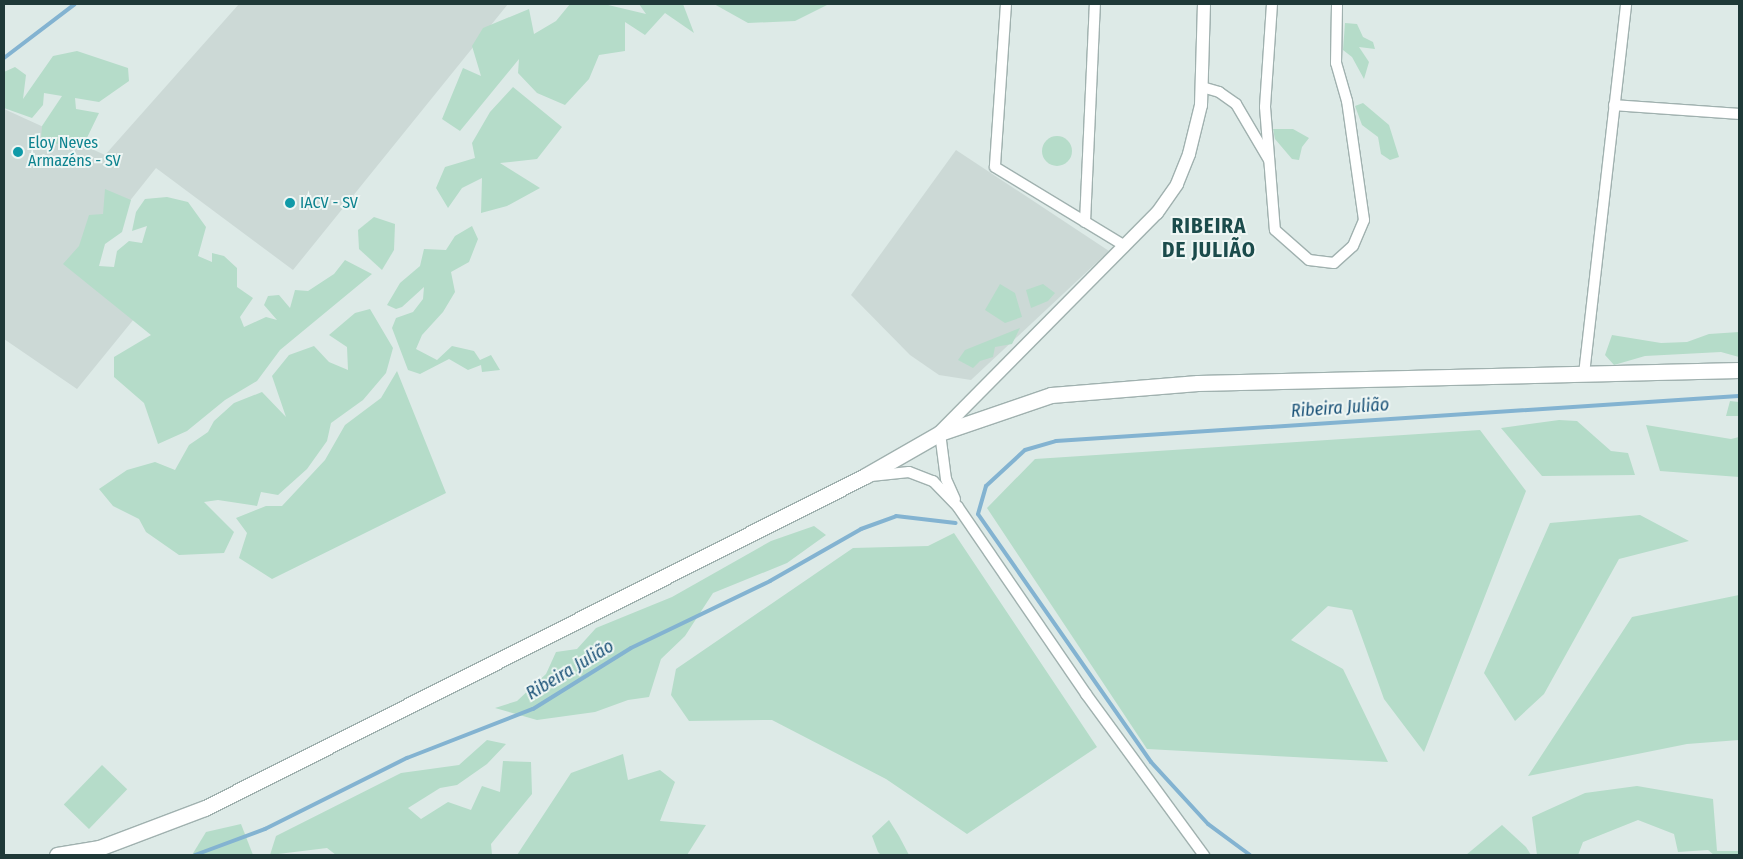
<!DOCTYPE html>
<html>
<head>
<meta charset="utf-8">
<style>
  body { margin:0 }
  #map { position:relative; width:1743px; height:859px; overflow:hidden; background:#ddeae7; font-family:"Fira Sans Condensed",sans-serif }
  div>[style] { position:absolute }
  .built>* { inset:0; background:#ccd9d6 }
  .green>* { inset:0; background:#b5dcc9; transform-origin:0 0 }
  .round { border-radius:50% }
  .stream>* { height:4px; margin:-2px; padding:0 2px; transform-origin:2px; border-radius:2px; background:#83b3d1 }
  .roads { filter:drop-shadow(1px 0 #a0b1af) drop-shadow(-1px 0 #a0b1af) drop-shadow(0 1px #a0b1af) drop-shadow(0 -1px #a0b1af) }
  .minor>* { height:10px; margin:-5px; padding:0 5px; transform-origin:5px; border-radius:5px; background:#fff }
  .tertiary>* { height:12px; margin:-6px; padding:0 6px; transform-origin:6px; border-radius:6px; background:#fff }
  .secondary>* { height:15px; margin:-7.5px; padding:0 7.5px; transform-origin:7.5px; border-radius:7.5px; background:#fff }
  .dots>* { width:14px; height:14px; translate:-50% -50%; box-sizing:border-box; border:2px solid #eef6f4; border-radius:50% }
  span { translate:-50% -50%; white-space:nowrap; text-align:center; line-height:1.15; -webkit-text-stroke:4px #eef6f4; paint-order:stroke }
  .culture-label { font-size:16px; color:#0d838f }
  .left { translate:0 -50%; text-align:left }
  .water-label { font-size:18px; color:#185076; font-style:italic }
  .district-label { font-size:21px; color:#1b4b4b; font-weight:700; letter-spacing:1px }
  .frame { position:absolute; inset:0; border:5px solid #1f3938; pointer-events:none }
</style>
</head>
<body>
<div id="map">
  <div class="built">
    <div style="clip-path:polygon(239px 4px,508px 4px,293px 270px,156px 168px,78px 266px,138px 314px,77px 389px,4px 339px,4px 109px,105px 155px)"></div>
    <div style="clip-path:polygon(956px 150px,1109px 251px,971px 380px,939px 375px,910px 355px,851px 295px)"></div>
  </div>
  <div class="green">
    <div style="clip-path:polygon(570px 4px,604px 4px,646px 14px,639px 4px,683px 4px,694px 33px,665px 13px,645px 35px,625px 22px,625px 51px,599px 55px,589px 79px,565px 105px,537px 93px,518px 73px,519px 59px,460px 131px,442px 119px,463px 68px,481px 76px,472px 46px,483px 28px,529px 9px,534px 34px,556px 21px)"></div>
    <div style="clip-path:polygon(714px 4px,829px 4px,795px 21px,748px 23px)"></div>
    <div style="clip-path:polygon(1345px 23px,1357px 24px,1363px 37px,1373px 42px,1375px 49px,1359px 47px,1369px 62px,1364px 79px,1352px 57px,1343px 50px)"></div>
    <div style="clip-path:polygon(77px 51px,128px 68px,129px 81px,99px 102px,75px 98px,76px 109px,99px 113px,83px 146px,63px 146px,41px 138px,42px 126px,62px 96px,44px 93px,43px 105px,32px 118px,4px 108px,4px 72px,15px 67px,26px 75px,23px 99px,53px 56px)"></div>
    <div style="clip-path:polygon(513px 87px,562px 127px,537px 159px,500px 163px,540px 188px,507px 206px,481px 213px,482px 178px,462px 188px,448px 208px,436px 188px,445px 167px,475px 158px,472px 143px,490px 112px)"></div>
    <div style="clip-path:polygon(1363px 103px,1389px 125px,1399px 157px,1390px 160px,1381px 154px,1378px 137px,1362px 125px,1355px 106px)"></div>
    <div style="clip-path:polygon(1273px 129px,1293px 129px,1309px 138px,1302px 147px,1299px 160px,1292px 159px,1275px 139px)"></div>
    <div class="round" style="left:1042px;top:136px;width:30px;height:30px"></div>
    <div style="clip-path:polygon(105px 189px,131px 200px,122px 232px,105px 244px,99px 266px,114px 267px,117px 251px,129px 241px,142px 243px,147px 226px,132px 231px,136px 212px,145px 199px,167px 197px,188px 202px,206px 227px,198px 256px,212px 262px,212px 253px,224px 256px,237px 268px,237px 287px,253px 298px,240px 317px,244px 327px,266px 317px,277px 320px,264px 305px,268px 296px,279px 295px,290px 308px,295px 290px,308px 291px,334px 274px,345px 260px,372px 274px,280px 350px,257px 381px,225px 400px,187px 431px,158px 444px,144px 403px,114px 377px,114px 357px,151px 335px,63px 264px,79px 246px,89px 215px,103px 214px)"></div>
    <div style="clip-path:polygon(374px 217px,395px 224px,394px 250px,382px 270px,359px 249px,358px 230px)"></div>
    <div style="clip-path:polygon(472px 226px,478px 239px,469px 262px,451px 272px,455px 292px,443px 312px,422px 335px,416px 349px,437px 360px,452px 346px,474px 351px,480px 360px,491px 355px,500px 370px,482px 372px,481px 365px,468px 370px,449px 359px,420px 374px,408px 370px,392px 328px,396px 318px,413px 312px,423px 299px,424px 287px,402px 307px,396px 309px,387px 305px,400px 283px,420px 266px,424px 249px,446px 250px,455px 236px)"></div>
    <div style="clip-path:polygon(1000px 284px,1015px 293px,1022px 317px,1005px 323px,985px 310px)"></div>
    <div style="clip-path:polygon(1043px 284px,1055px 293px,1048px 301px,1031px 308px,1026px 290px)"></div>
    <div style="clip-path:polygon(370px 309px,393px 348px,386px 373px,363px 400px,331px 423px,327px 441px,307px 469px,278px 495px,261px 492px,257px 506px,218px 500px,204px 502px,234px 532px,224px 553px,179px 555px,146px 532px,139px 519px,113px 506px,99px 489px,127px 470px,155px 462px,175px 470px,189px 445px,208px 432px,214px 421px,234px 403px,262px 392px,286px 417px,272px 376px,289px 355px,314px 346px,329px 362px,348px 370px,347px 347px,329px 335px,355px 313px)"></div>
    <div style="clip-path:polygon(1020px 328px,1012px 344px,995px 347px,993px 357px,980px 361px,973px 368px,958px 360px,965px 350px)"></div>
    <div style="clip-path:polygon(1739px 332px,1739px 357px,1721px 352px,1645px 356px,1614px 365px,1605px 355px,1612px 335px,1661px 343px,1687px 342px,1709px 334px)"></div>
    <div style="clip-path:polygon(397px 371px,446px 493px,272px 579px,239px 558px,247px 533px,236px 518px,266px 506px,282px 506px,325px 460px,345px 425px,381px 398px)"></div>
    <div style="clip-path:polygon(1730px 401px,1739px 402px,1739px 416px,1726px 416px)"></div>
    <div style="clip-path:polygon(1559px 420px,1577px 421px,1611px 451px,1628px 453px,1635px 475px,1542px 476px,1501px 428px)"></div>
    <div style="clip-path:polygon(1646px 425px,1731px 439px,1739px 437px,1739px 477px,1660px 471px)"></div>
    <div style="clip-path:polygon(1480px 430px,1526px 491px,1424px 752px,1384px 699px,1352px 610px,1328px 606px,1291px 640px,1343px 669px,1388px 762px,1147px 749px,987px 508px,1035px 459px)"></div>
    <div style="clip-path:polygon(1640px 515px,1689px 541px,1619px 559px,1544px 694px,1515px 721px,1484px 673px,1550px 523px)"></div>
    <div style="clip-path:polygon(814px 526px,826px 535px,787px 563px,713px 593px,685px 636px,661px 659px,649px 697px,628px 700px,595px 712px,537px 720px,495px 708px,517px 701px,546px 674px,556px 652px,577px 649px,596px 628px,672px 597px,771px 541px)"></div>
    <div style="clip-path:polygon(954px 533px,1097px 747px,967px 834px,886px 779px,772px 720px,689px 721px,671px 695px,676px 669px,853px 548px,928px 546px)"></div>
    <div style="clip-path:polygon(1739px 595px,1739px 740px,1687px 744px,1528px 776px,1632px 617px)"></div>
    <div style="clip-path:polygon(487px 740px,506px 744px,487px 764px,457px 785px,440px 788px,408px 808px,421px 819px,448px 802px,471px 810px,482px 786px,500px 792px,503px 761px,531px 762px,532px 794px,491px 844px,492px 855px,336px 855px,327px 848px,270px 855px,276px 836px,401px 773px,459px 765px)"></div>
    <div style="clip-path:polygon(623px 754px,628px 780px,660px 770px,675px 782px,660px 821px,706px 825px,687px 855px,517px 855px,571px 773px)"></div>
    <div style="left:102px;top:765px;width:35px;height:55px;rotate:44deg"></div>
    <div style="clip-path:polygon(1637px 786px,1713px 799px,1717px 851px,1739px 851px,1739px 855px,1714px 855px,1708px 850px,1678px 852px,1674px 834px,1638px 820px,1583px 842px,1578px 855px,1537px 855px,1532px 817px,1585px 793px)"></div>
    <div style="clip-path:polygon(889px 820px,899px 836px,909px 855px,881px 855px,878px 852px,872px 836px)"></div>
    <div style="clip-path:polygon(241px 824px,253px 855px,192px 855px,206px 832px)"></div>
    <div style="clip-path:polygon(1502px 825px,1526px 847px,1531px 855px,1466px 855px)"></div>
  </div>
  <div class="stream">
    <div style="left:4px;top:58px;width:89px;rotate:-37.3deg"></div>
    <div style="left:195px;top:855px;width:75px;rotate:-20.4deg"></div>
    <div style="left:265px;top:829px;width:159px;rotate:-26.6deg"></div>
    <div style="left:407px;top:758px;width:135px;rotate:-21.3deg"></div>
    <div style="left:533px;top:709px;width:115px;rotate:-31.9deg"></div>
    <div style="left:631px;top:648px;width:154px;rotate:-25.7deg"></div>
    <div style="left:770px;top:581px;width:105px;rotate:-29.7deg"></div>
    <div style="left:861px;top:529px;width:37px;rotate:-20deg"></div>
    <div style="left:896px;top:516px;width:60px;rotate:6.7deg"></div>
    <div style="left:1250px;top:855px;width:52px;rotate:-143.6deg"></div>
    <div style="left:1208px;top:824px;width:84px;rotate:-132.6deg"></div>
    <div style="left:1151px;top:762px;width:302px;rotate:-124.9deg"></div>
    <div style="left:978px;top:514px;width:29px;rotate:-74deg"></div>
    <div style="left:986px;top:486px;width:53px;rotate:-42.7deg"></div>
    <div style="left:1025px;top:450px;width:32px;rotate:-16deg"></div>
    <div style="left:1056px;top:441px;width:684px;rotate:-3.77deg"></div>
  </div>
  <div class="roads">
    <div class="minor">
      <div style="left:1006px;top:4px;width:163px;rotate:93.9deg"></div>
      <div style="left:995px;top:167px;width:152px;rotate:31.3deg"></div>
      <div style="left:1272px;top:4px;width:103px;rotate:93.9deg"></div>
      <div style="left:1265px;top:107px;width:123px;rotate:85.4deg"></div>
      <div style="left:1275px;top:230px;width:45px;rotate:41.4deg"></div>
      <div style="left:1309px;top:260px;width:25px;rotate:7deg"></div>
      <div style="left:1334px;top:263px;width:25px;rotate:-42deg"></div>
      <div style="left:1353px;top:246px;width:28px;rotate:-67deg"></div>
      <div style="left:1364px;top:220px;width:120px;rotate:-98.1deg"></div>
      <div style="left:1347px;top:101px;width:40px;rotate:-106deg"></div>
      <div style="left:1336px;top:63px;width:59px;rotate:-89deg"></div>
      <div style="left:1202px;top:87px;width:18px;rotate:16deg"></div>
      <div style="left:1219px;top:92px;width:21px;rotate:35deg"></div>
      <div style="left:1236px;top:104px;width:65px;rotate:59.5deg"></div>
      <div style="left:1614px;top:105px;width:125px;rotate:4.1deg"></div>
      <div style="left:1085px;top:222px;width:218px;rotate:-87.4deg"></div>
      <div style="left:1584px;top:374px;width:372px;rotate:-83.5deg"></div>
      <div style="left:940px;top:433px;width:46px;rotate:82.6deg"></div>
      <div style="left:946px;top:479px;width:22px;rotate:66deg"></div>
      <div style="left:871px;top:476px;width:38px;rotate:-6deg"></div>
      <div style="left:909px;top:472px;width:26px;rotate:21deg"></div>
      <div style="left:933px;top:481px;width:36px;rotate:46deg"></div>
      <div style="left:958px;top:507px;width:227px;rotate:55.6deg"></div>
      <div style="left:1086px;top:694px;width:200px;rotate:53.8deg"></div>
    </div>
    <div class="tertiary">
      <div style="left:940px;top:432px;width:308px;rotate:-45.3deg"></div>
      <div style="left:1157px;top:213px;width:35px;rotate:-55deg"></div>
      <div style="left:1177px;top:184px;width:32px;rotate:-68deg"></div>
      <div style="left:1189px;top:154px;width:50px;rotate:-76.2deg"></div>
      <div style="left:1201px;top:105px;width:101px;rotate:-88.3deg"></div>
    </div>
    <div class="secondary">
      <div style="left:57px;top:855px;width:43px;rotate:-9.5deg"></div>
      <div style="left:99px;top:848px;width:113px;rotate:-20.7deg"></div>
      <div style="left:205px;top:808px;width:739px;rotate:-26.7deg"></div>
      <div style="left:865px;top:476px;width:86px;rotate:-29.8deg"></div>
      <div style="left:940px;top:433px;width:117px;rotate:-18.9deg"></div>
      <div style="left:1051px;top:395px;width:147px;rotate:-4.7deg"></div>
      <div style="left:1198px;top:383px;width:541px;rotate:-1.38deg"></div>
    </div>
  </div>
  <div class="dots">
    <div style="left:18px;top:152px;background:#0f9aa8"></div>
    <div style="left:290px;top:203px;background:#0f9aa8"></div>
  </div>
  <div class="culture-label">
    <span class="left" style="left:28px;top:152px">Eloy Neves<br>Armazéns - SV</span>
    <span class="left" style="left:300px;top:203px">IACV - SV</span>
  </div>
  <div class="water-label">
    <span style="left:1340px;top:408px;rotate:-4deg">Ribeira Julião</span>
    <span style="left:570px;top:670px;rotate:-31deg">Ribeira Julião</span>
  </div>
  <div class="district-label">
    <span style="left:1209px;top:238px">RIBEIRA<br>DE JULIÃO</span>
  </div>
  <div class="frame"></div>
</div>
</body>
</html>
